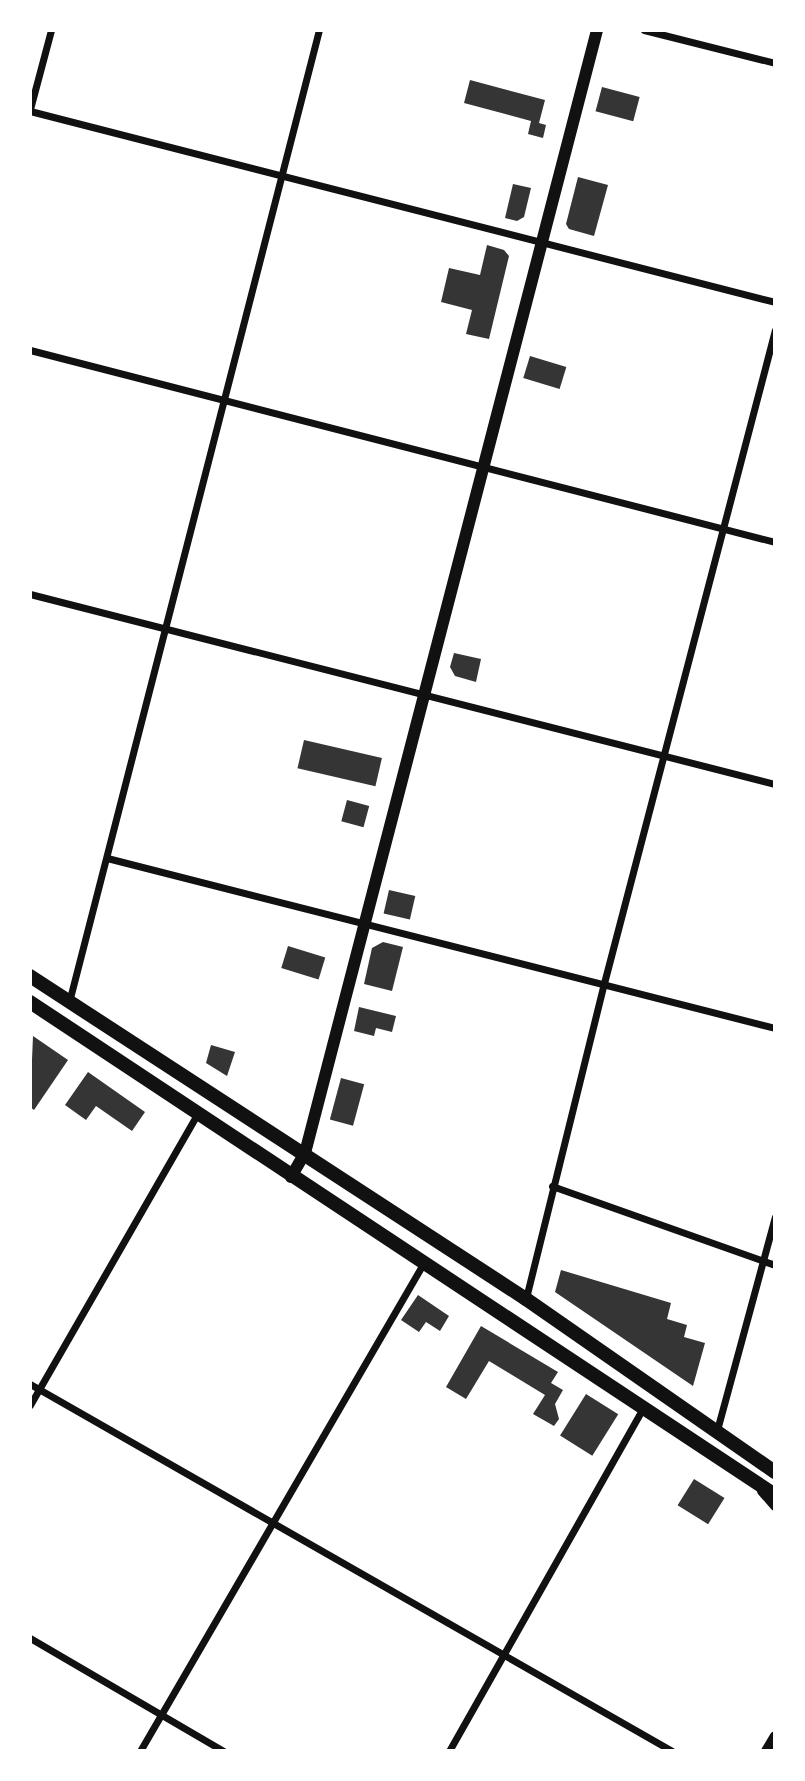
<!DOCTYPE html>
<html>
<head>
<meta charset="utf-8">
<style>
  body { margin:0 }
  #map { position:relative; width:805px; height:1781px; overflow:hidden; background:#fff; font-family:"Exo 2",sans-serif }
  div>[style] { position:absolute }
  .building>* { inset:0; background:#353535; transform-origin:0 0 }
  .minor>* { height:7px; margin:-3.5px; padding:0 3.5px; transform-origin:3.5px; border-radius:3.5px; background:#111 }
  .tertiary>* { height:10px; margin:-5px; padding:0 5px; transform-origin:5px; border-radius:5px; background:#111 }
  .secondary>* { height:12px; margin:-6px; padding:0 6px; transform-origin:6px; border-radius:6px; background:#111 }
  .primary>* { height:14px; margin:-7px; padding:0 7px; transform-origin:7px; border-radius:7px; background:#111 }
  span { translate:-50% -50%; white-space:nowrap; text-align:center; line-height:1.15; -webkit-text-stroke:7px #fff; paint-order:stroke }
  .frame { position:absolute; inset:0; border:32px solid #fff; pointer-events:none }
</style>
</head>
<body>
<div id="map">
  <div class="building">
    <div style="clip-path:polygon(470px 80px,545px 100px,539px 123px,546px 125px,543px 138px,528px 134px,531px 121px,464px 103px)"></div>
    <div style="left:602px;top:87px;width:39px;height:25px;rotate:15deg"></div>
    <div style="clip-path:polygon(578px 177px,608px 185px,594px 236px,569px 229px,566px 224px)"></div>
    <div style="clip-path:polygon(513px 184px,531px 188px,524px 217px,517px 221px,505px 218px)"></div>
    <div style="clip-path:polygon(487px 245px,504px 250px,509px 256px,489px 339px,466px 334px,472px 310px,441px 302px,449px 268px,480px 275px)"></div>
    <div style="left:530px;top:356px;width:38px;height:23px;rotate:17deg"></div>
    <div style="clip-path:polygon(454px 653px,481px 659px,476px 682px,455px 676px,450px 667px)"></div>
    <div style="left:304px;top:740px;width:80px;height:29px;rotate:13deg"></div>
    <div style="left:347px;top:800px;width:23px;height:22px;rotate:15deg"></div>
    <div style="left:389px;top:890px;width:27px;height:24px;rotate:13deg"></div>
    <div style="clip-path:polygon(383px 942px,403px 947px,392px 991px,364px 984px,372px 948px)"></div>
    <div style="left:288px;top:946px;width:39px;height:23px;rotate:17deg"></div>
    <div style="clip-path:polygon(359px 1007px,396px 1016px,392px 1032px,376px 1028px,374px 1036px,354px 1031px)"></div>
    <div style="clip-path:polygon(33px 1036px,68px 1060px,34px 1110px,30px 1107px)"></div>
    <div style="clip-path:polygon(211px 1045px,235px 1052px,227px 1076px,206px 1063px)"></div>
    <div style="clip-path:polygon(88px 1072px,145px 1112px,132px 1131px,96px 1106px,86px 1120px,65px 1105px)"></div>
    <div style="left:341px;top:1078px;width:24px;height:43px;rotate:15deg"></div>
    <div style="clip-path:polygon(561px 1270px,671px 1303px,667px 1319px,687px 1325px,684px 1337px,705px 1343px,693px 1386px,555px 1292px)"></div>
    <div style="clip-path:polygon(418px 1295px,449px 1316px,440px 1331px,426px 1322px,419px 1332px,401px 1320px)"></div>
    <div style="clip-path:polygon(481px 1326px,558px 1372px,551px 1383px,563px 1390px,555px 1404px,559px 1419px,554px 1426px,533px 1414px,545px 1395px,489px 1361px,466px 1399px,446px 1387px)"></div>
    <div style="left:586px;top:1394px;width:38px;height:49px;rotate:32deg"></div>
    <div style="left:694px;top:1479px;width:36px;height:31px;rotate:32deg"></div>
  </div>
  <div class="minor">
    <div style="left:644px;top:30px;width:135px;rotate:14.1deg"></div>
    <div style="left:30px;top:109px;width:82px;rotate:-75.1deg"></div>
    <div style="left:30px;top:111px;width:769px;rotate:14.38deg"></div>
    <div style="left:30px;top:350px;width:769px;rotate:14.45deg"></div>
    <div style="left:30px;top:594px;width:769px;rotate:14.31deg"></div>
    <div style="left:107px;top:858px;width:689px;rotate:14.28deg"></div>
    <div style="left:69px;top:1002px;width:1004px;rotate:-75.58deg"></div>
    <div style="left:552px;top:1186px;width:237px;rotate:19.5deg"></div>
    <div style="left:526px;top:1298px;width:325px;rotate:-76.1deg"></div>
    <div style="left:604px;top:983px;width:675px;rotate:-75.33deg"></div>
    <div style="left:30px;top:1384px;width:739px;rotate:29.75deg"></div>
    <div style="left:30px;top:1405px;width:335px;rotate:-60.1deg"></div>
    <div style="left:717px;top:1430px;width:221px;rotate:-74.8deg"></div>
    <div style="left:30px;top:1638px;width:224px;rotate:30.3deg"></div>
    <div style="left:140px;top:1751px;width:563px;rotate:-59.84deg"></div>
    <div style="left:449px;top:1751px;width:392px;rotate:-60.5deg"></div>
  </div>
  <div class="tertiary">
    <div style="left:762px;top:1491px;width:20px;rotate:49deg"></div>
    <div style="left:766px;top:1751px;width:17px;rotate:-59deg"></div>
  </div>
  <div class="secondary">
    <div style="left:291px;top:1177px;width:28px;rotate:-60deg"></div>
    <div style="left:305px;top:1153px;width:1160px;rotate:-75.42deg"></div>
  </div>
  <div class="primary">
    <div style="left:30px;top:976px;width:592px;rotate:33.07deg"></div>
    <div style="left:526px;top:1299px;width:303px;rotate:34.8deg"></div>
    <div style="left:30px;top:1002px;width:893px;rotate:33.49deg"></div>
  </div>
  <div class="frame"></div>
</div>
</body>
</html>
